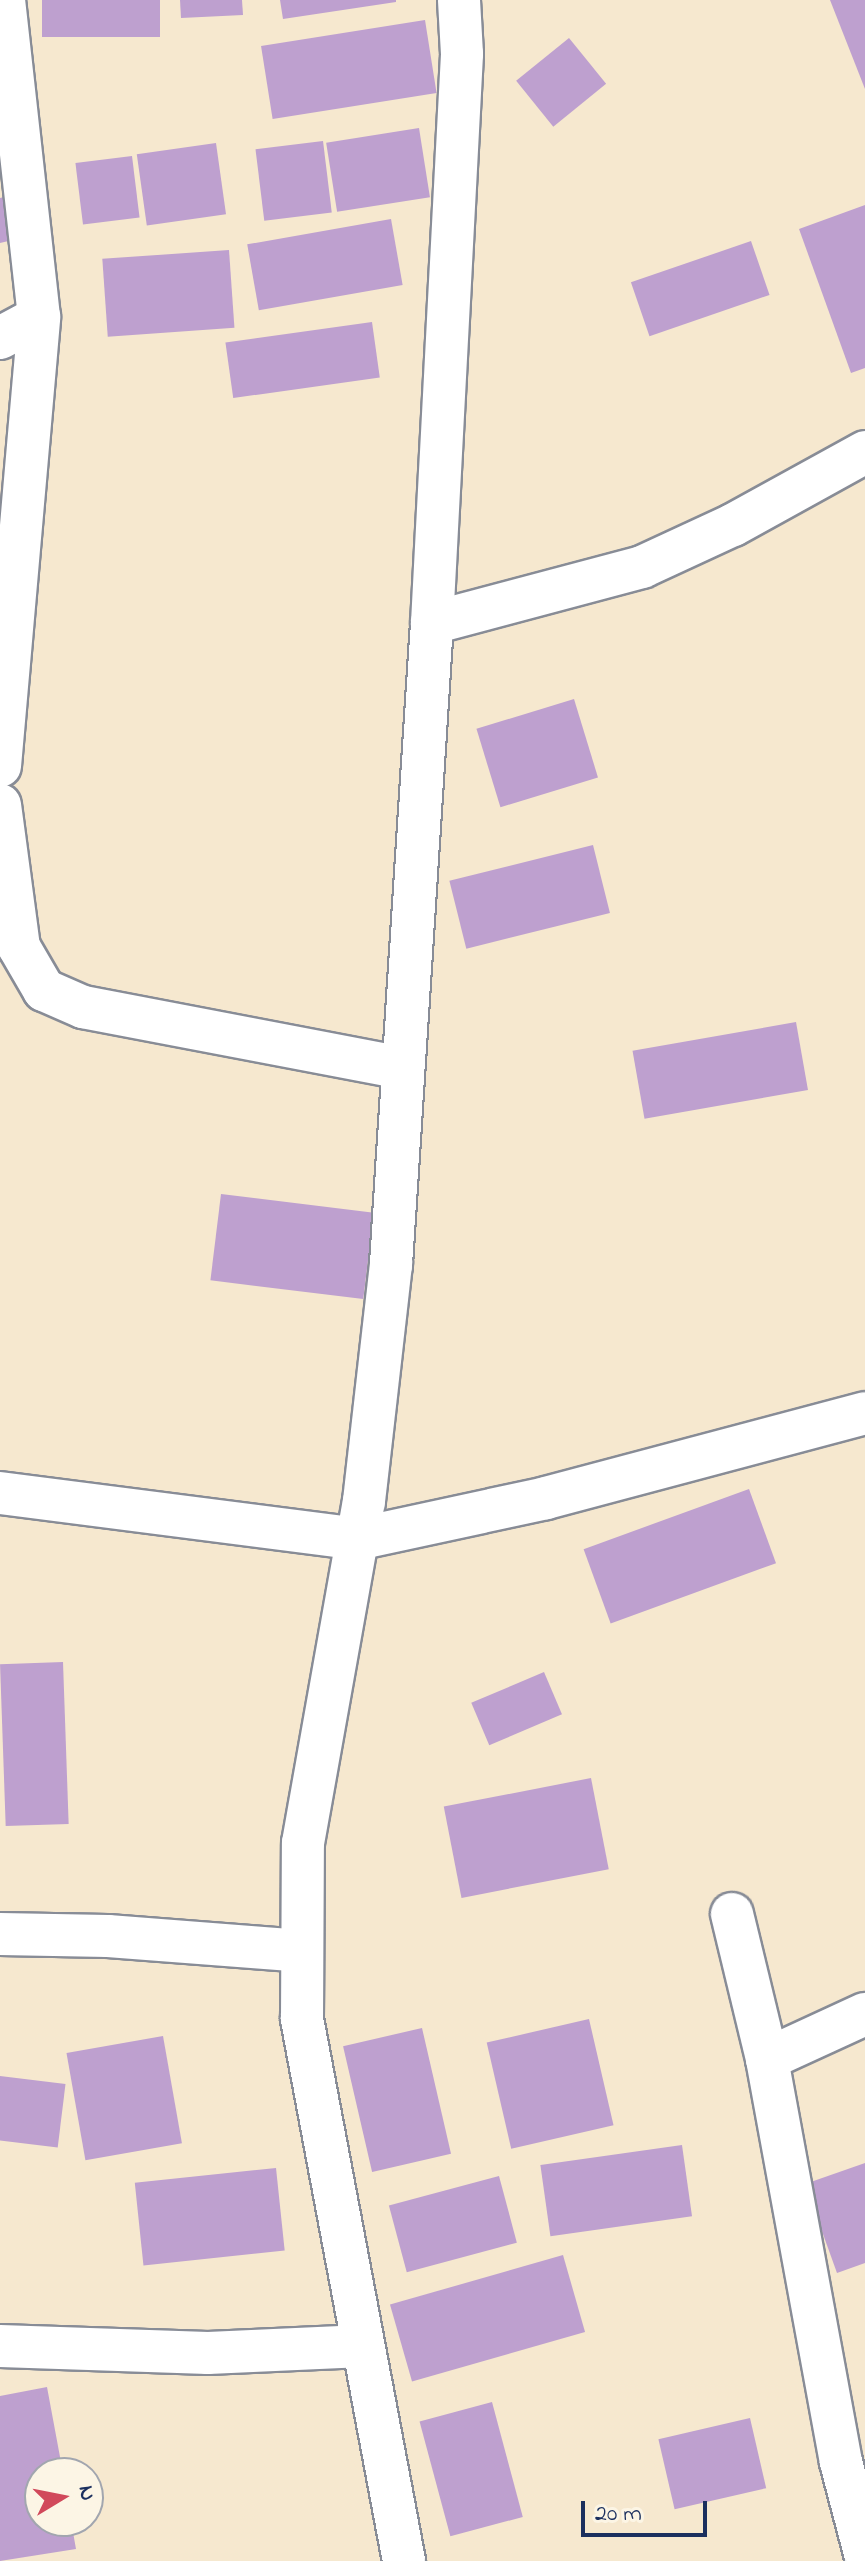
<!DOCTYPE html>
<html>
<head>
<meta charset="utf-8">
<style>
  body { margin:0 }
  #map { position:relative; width:865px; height:2561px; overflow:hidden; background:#f6e8cf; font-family:"Indie Flower",sans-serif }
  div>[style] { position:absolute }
  .building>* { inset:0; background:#bea0cf; transform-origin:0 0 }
  .roads { filter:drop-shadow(2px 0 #888c96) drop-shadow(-2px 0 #888c96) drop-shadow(0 2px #888c96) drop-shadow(0 -2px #888c96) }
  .minor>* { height:42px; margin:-21px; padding:0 21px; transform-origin:21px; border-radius:21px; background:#fff }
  span { translate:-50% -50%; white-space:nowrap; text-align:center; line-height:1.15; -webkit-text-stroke:7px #fcf5e5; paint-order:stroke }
  .north { position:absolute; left:24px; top:2457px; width:80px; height:80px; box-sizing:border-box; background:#fcf5e5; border:2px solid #a2a6af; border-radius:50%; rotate:80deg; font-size:22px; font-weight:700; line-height:32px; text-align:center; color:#1b2f5e }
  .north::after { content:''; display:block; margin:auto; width:28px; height:36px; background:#d1495b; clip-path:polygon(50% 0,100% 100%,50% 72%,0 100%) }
  .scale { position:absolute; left:581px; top:2501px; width:126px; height:36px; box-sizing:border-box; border:4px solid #1b2f5e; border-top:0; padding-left:10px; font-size:24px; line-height:28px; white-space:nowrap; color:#1b2f5e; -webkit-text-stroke:6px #fcf5e5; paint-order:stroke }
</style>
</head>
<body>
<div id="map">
  <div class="building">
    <div style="left:42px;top:0;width:118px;height:37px"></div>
    <div style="clip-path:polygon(180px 0,242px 0,243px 15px,181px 18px)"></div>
    <div style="clip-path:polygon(280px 0,396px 0,396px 2px,283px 19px)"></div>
    <div style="clip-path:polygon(830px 0,865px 0,865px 89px)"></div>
    <div style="left:425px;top:20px;width:74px;height:166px;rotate:81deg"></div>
    <div style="left:569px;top:38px;width:59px;height:68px;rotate:51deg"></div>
    <div style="left:419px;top:128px;width:70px;height:94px;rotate:81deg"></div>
    <div style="left:323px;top:141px;width:72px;height:68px;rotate:83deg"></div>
    <div style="left:216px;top:143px;width:72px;height:80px;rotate:82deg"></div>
    <div style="left:132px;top:156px;width:62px;height:57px;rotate:83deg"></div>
    <div style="clip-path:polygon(8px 196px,17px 239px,0 243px,0 198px)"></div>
    <div style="clip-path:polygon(865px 205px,865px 368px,851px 373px,799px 229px)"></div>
    <div style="left:391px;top:219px;width:67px;height:146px;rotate:80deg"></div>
    <div style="left:751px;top:241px;width:57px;height:127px;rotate:71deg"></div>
    <div style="left:229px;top:250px;width:78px;height:127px;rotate:86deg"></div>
    <div style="left:372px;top:322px;width:56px;height:148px;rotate:82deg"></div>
    <div style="left:574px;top:699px;width:82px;height:102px;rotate:73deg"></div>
    <div style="left:593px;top:845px;width:70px;height:148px;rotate:76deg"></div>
    <div style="left:796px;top:1022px;width:69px;height:166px;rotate:80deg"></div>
    <div style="left:221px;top:1194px;width:154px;height:87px;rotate:7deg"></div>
    <div style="left:749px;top:1489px;width:79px;height:176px;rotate:70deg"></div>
    <div style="left:63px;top:1662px;width:162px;height:63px;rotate:88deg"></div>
    <div style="left:544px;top:1672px;width:46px;height:79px;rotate:67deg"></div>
    <div style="left:591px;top:1778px;width:93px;height:150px;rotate:79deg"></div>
    <div style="left:589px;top:2019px;width:109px;height:105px;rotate:77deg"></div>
    <div style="left:422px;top:2028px;width:129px;height:81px;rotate:77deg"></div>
    <div style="left:163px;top:2036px;width:109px;height:98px;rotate:80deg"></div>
    <div style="left:0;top:2076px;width:66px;height:64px;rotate:7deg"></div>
    <div style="left:682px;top:2145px;width:72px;height:143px;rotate:82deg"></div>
    <div style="clip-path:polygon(865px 2163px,865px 2263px,837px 2273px,805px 2184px)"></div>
    <div style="left:276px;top:2168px;width:83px;height:142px;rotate:84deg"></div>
    <div style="left:499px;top:2176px;width:69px;height:114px;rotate:75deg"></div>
    <div style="left:563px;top:2255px;width:80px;height:180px;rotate:74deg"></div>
    <div style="clip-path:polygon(47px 2387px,63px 2473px,40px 2473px,40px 2521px,71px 2521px,76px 2549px,0 2561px,0 2396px)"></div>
    <div style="left:492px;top:2402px;width:119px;height:75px;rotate:75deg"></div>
    <div style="left:750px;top:2418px;width:72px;height:94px;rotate:77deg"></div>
  </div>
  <div class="roads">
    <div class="minor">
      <div style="left:0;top:338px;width:44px;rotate:-28.3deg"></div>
      <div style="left:432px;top:623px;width:217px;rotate:-14.9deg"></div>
      <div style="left:642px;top:567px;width:100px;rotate:-24.8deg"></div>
      <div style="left:733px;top:525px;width:151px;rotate:-28.9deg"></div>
      <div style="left:0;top:766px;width:451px;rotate:-85deg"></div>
      <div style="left:39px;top:317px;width:319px;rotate:-96.3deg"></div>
      <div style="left:0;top:805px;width:143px;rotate:82.4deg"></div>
      <div style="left:19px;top:947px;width:50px;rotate:59.8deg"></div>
      <div style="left:44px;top:990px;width:43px;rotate:23.6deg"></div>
      <div style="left:83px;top:1007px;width:326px;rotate:10.8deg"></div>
      <div style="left:0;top:1493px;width:360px;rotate:7.3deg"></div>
      <div style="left:357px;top:1539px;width:193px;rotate:-12.2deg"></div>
      <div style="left:546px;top:1498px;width:330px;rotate:-14.9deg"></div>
      <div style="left:732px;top:1914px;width:149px;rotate:76.4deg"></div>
      <div style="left:767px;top:2059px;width:410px;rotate:79.6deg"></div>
      <div style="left:841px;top:2462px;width:94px;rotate:75.2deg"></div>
      <div style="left:0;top:1934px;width:108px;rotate:1.1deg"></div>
      <div style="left:108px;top:1936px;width:194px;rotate:4.4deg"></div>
      <div style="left:767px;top:2059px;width:108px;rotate:-24.7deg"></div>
      <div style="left:0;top:2346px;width:208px;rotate:1.9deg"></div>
      <div style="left:208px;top:2353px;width:155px;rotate:-2.6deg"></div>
      <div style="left:404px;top:2561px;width:552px;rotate:-100.66deg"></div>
      <div style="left:302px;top:2019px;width:176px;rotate:-89.7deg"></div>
      <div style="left:303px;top:1843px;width:347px;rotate:-79.9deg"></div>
      <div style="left:364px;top:1501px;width:239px;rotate:-83.5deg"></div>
      <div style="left:391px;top:1264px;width:642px;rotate:-86.34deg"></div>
      <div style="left:432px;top:623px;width:570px;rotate:-86.98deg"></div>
      <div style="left:462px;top:54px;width:54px;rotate:-93.2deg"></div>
    </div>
  </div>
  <div class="north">N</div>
  <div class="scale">20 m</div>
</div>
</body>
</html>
